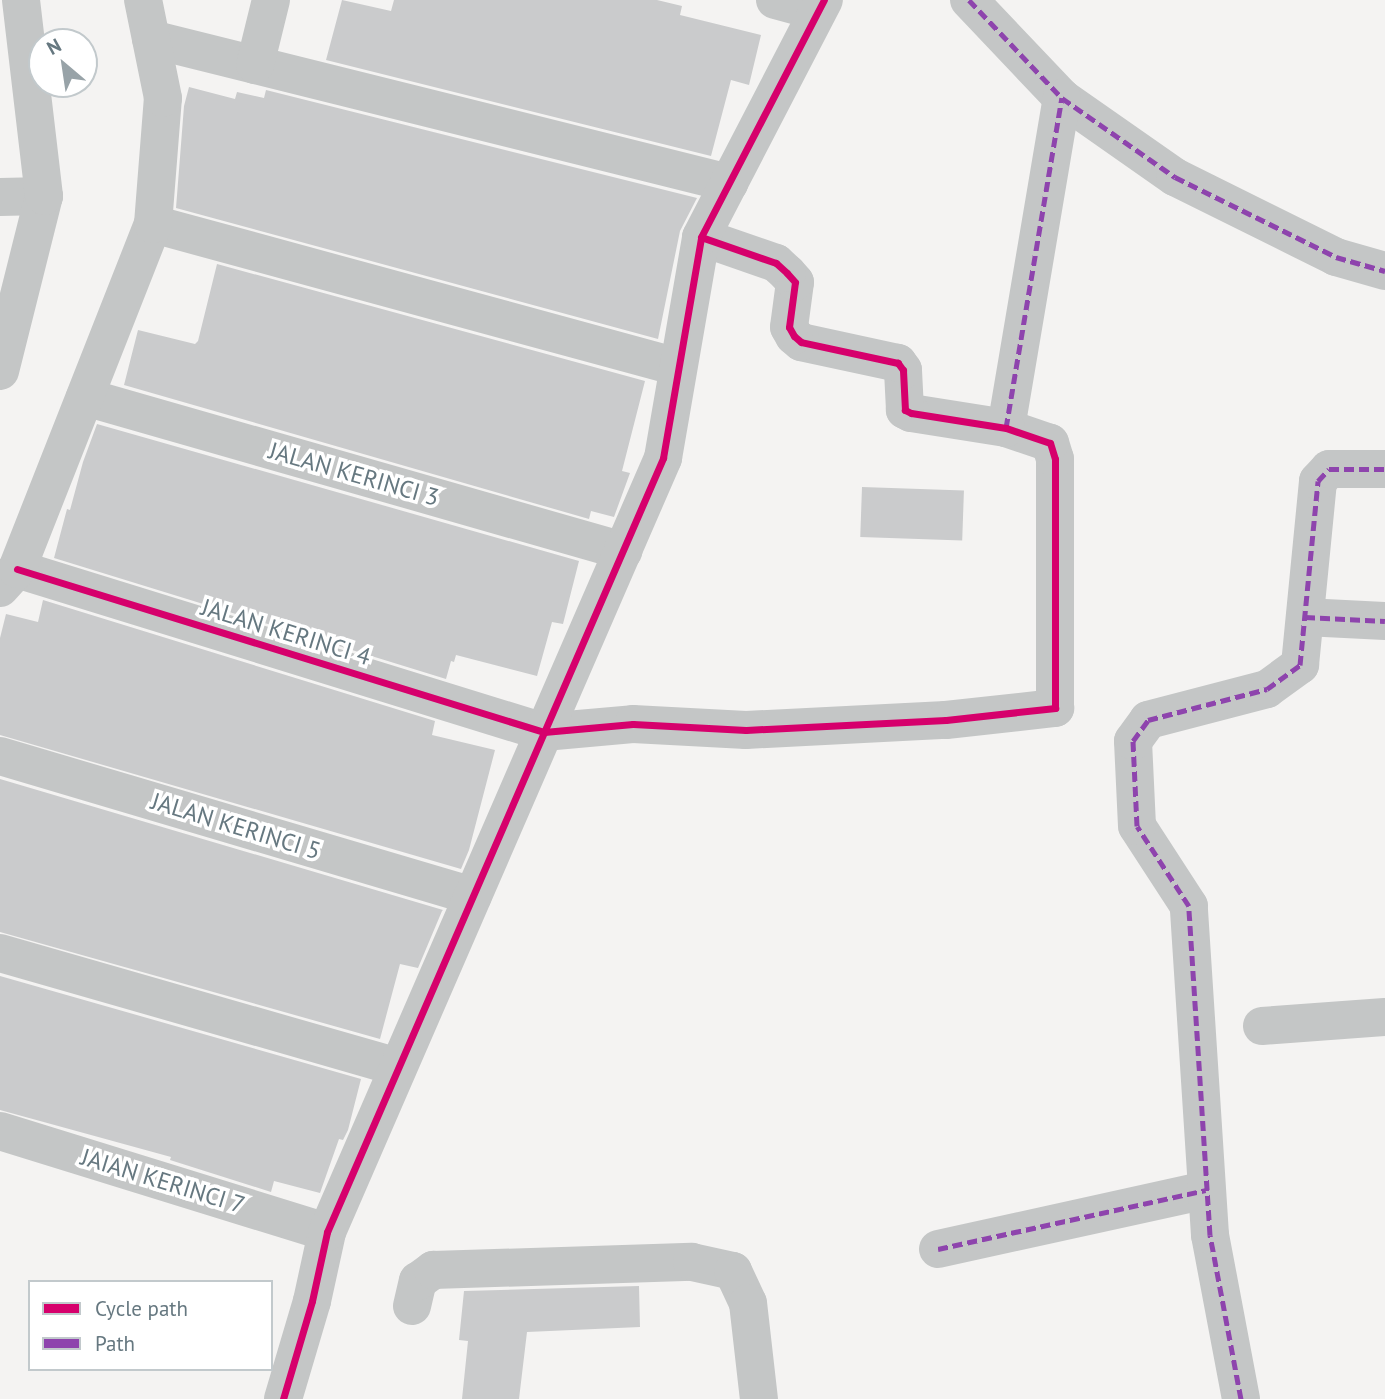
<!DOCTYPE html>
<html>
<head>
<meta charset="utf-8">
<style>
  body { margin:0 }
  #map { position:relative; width:1385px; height:1399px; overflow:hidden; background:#f4f3f2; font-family:"PT Sans",sans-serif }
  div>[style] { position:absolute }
  .building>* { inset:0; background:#cacbcc; transform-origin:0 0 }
  .minor>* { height:38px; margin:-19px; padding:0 19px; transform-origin:19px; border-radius:19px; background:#c4c6c6 }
  .quiet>* { height:5px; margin-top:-2.5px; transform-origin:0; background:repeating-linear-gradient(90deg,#8e44ad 0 10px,transparent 0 15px) }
  .cycleway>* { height:7px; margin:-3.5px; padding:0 3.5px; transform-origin:3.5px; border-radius:3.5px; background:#d6006c }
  span { translate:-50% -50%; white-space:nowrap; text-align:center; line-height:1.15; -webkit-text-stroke:7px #fff; paint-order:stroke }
  .street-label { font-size:24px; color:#667880 }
  .legend { position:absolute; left:28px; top:1280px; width:245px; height:91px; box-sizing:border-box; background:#fff; border:2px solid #c2c9cc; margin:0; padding:9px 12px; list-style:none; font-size:21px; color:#667880 }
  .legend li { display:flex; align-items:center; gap:14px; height:35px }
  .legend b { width:35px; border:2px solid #c2c9cc }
  .north { position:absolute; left:28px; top:28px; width:70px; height:70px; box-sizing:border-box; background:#fff; border:2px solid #c2c9cc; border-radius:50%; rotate:331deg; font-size:19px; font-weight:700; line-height:28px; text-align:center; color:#667880 }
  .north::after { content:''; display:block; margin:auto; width:24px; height:32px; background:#98a3a8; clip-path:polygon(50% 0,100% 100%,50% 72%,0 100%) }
</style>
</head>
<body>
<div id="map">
  <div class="building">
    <div style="clip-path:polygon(342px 0,391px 11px,394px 0,657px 0,682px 6px,680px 15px,761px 35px,749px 85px,731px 80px,711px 156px,326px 60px)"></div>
    <div style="clip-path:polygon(189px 87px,235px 99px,237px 92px,264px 98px,266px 90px,697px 198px,680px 231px,658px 339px,176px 208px,184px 106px)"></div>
    <div style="clip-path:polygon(217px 264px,645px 381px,622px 471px,630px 473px,614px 517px,591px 511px,589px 519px,124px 385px,138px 330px,195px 344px,198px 341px)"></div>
    <div style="clip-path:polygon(97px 424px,579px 561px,563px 624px,552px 622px,537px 676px,456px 655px,454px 662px,451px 661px,446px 679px,54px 558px,67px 509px,70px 510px,83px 462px)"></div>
    <div style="left:862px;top:487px;width:102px;height:50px;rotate:2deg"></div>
    <div style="clip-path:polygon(43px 600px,435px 721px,432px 735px,495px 750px,469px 850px,461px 869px,0 735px,0 638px,6px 614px,38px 622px)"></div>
    <div style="clip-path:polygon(0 779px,443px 910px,442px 911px,418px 968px,400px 964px,380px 1039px,0 932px)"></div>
    <div style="clip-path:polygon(0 976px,361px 1079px,348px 1130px,343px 1140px,339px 1139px,320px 1193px,274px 1181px,271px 1192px,170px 1160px,171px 1157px,0 1110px)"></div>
    <div style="clip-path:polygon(639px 1286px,640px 1327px,527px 1332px,519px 1399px,462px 1399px,468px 1341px,459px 1340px,464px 1291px)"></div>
  </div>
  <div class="minor">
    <div style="left:775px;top:0;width:42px;rotate:15deg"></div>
    <div style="left:969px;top:0;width:135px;rotate:46.5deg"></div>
    <div style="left:1062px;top:98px;width:138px;rotate:35deg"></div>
    <div style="left:1175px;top:177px;width:180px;rotate:26.4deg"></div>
    <div style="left:1336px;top:257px;width:51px;rotate:15.9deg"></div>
    <div style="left:151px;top:39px;width:596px;rotate:13.99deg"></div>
    <div style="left:255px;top:65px;width:67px;rotate:-76.2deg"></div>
    <div style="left:0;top:197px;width:44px;rotate:-1.3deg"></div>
    <div style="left:153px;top:224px;width:544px;rotate:15.24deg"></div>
    <div style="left:0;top:371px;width:180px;rotate:-75.9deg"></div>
    <div style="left:44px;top:196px;width:197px;rotate:-96.7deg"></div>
    <div style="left:85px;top:397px;width:560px;rotate:15.97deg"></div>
    <div style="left:1006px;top:428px;width:335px;rotate:-80.4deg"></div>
    <div style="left:17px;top:569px;width:552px;rotate:17.19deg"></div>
    <div style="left:544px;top:732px;width:89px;rotate:-5.1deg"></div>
    <div style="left:633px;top:724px;width:113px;rotate:3deg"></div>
    <div style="left:746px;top:730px;width:200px;rotate:-2.9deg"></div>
    <div style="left:946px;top:720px;width:110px;rotate:-6.3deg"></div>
    <div style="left:1055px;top:708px;width:249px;rotate:-90deg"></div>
    <div style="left:1055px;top:459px;width:17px;rotate:-107deg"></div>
    <div style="left:1050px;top:443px;width:46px;rotate:-161.2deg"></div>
    <div style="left:1006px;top:428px;width:96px;rotate:-171deg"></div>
    <div style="left:911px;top:413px;width:7px;rotate:-153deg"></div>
    <div style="left:905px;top:410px;width:40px;rotate:-92.9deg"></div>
    <div style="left:903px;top:370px;width:9px;rotate:-126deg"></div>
    <div style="left:898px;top:363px;width:99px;rotate:-167.8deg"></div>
    <div style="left:801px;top:342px;width:9px;rotate:-139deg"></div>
    <div style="left:794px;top:336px;width:10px;rotate:-119deg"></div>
    <div style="left:789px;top:327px;width:45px;rotate:-82.4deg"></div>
    <div style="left:795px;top:282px;width:12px;rotate:-132deg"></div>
    <div style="left:787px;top:273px;width:15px;rotate:-138deg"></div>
    <div style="left:776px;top:263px;width:79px;rotate:-160.9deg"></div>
    <div style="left:0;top:588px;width:25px;rotate:-48deg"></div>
    <div style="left:17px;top:569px;width:371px;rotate:-68.5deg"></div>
    <div style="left:153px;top:224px;width:126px;rotate:-85.5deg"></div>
    <div style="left:163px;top:98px;width:100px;rotate:-101.5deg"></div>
    <div style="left:1305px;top:617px;width:80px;rotate:2.9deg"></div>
    <div style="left:0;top:756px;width:493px;rotate:16.5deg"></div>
    <div style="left:0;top:953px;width:414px;rotate:16deg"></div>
    <div style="left:1262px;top:1026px;width:123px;rotate:-4.2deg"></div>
    <div style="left:0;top:1131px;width:342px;rotate:17.2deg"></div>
    <div style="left:938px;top:1249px;width:274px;rotate:-12.4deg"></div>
    <div style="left:412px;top:1306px;width:26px;rotate:-77deg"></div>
    <div style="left:418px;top:1281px;width:19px;rotate:-36deg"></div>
    <div style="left:433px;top:1270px;width:259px;rotate:-1.8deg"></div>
    <div style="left:692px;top:1262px;width:42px;rotate:12.4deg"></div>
    <div style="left:733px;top:1271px;width:35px;rotate:65deg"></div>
    <div style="left:748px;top:1303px;width:97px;rotate:83.5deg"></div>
    <div style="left:283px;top:1399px;width:102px;rotate:-73.5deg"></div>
    <div style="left:312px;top:1301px;width:71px;rotate:-77.7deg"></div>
    <div style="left:327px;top:1232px;width:844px;rotate:-66.53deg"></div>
    <div style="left:663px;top:458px;width:224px;rotate:-80.2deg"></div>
    <div style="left:701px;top:237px;width:267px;rotate:-62.6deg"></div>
    <div style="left:1241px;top:1399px;width:167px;rotate:-100.7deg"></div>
    <div style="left:1210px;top:1235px;width:330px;rotate:-93.7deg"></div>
    <div style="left:1189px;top:906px;width:95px;rotate:-123deg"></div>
    <div style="left:1137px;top:826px;width:85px;rotate:-92.7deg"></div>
    <div style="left:1133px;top:741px;width:26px;rotate:-54deg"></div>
    <div style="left:1148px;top:720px;width:123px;rotate:-14.6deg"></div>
    <div style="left:1267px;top:689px;width:41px;rotate:-36deg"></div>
    <div style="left:1300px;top:665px;width:185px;rotate:-84.4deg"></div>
    <div style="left:1318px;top:481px;width:16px;rotate:-47deg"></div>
    <div style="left:1329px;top:469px;width:56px"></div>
  </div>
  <div class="quiet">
    <div style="left:969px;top:0;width:135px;rotate:46.5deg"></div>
    <div style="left:1062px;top:98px;width:138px;rotate:35deg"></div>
    <div style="left:1175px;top:177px;width:180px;rotate:26.4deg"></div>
    <div style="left:1336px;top:257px;width:51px;rotate:15.9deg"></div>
    <div style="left:1006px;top:428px;width:335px;rotate:-80.4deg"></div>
    <div style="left:1305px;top:617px;width:80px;rotate:2.9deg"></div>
    <div style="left:938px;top:1249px;width:274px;rotate:-12.4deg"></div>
    <div style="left:1241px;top:1399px;width:167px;rotate:-100.7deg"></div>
    <div style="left:1210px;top:1235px;width:330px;rotate:-93.7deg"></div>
    <div style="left:1189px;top:906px;width:95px;rotate:-123deg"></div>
    <div style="left:1137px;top:826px;width:85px;rotate:-92.7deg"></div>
    <div style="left:1133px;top:741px;width:26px;rotate:-54deg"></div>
    <div style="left:1148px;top:720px;width:123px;rotate:-14.6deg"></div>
    <div style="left:1267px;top:689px;width:41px;rotate:-36deg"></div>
    <div style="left:1300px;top:665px;width:185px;rotate:-84.4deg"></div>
    <div style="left:1318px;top:481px;width:16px;rotate:-47deg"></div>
    <div style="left:1329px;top:469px;width:56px"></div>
  </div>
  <div class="cycleway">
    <div style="left:17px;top:569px;width:552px;rotate:17.19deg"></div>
    <div style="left:544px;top:732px;width:89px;rotate:-5.1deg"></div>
    <div style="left:633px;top:724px;width:113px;rotate:3deg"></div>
    <div style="left:746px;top:730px;width:200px;rotate:-2.9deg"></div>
    <div style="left:946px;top:720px;width:110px;rotate:-6.3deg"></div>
    <div style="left:1055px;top:708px;width:249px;rotate:-90deg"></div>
    <div style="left:1055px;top:459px;width:17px;rotate:-107deg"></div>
    <div style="left:1050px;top:443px;width:46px;rotate:-161.2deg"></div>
    <div style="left:1006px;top:428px;width:96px;rotate:-171deg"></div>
    <div style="left:911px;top:413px;width:7px;rotate:-153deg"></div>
    <div style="left:905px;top:410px;width:40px;rotate:-92.9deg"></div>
    <div style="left:903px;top:370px;width:9px;rotate:-126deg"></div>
    <div style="left:898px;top:363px;width:99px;rotate:-167.8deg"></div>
    <div style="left:801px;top:342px;width:9px;rotate:-139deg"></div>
    <div style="left:794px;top:336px;width:10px;rotate:-119deg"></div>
    <div style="left:789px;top:327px;width:45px;rotate:-82.4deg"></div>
    <div style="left:795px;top:282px;width:12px;rotate:-132deg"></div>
    <div style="left:787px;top:273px;width:15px;rotate:-138deg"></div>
    <div style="left:776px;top:263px;width:79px;rotate:-160.9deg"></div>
    <div style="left:283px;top:1399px;width:102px;rotate:-73.5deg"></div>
    <div style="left:312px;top:1301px;width:71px;rotate:-77.7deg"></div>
    <div style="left:327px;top:1232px;width:844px;rotate:-66.53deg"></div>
    <div style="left:663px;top:458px;width:224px;rotate:-80.2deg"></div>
    <div style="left:701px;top:237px;width:267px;rotate:-62.6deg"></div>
  </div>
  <div class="street-label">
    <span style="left:354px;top:474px;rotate:16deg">JALAN KERINCI 3</span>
    <span style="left:286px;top:632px;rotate:17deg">JALAN KERINCI 4</span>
    <span style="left:236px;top:826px;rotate:17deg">JALAN KERINCI 5</span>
    <span style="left:163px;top:1181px;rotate:17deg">JAIAN KERINCI 7</span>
  </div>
  <ul class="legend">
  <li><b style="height:9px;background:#d6006c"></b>Cycle path</li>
  <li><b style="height:9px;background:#8e44ad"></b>Path</li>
  </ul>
  <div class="north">N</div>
</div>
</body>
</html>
